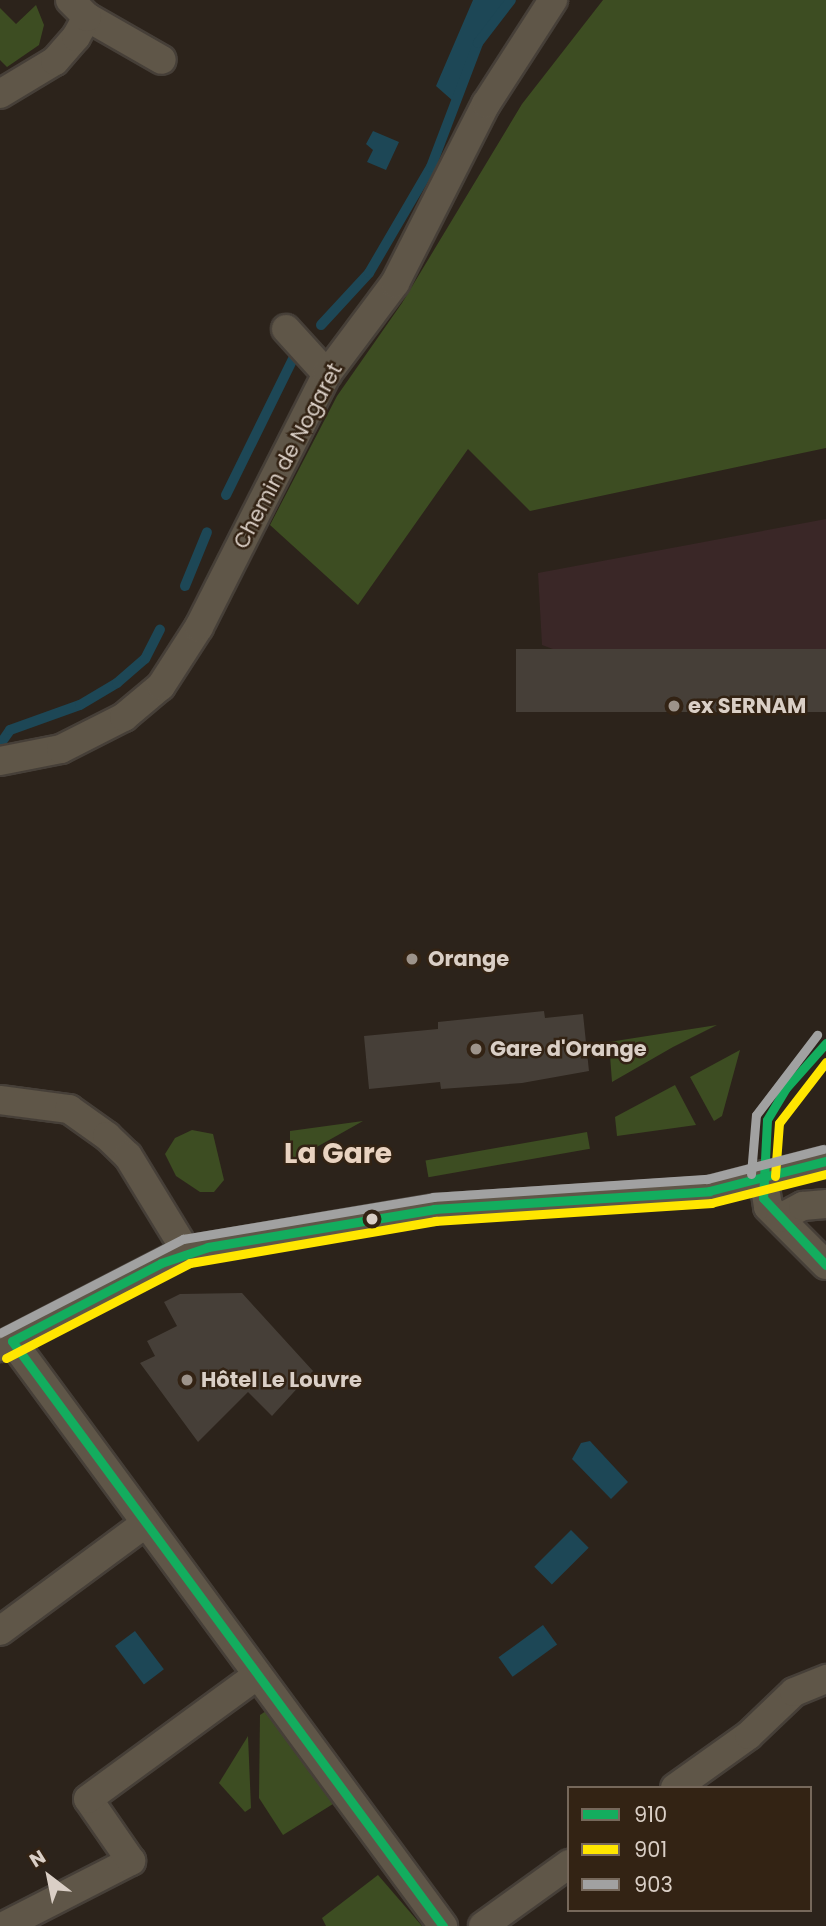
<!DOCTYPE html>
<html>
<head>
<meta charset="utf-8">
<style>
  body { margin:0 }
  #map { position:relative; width:826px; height:1926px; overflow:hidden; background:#2c231b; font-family:Poppins,sans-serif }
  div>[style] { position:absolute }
  .industrial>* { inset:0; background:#3a2727 }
  .green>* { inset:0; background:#3d4d22; transform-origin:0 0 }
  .water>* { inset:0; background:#1d4756; transform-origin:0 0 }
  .stream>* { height:10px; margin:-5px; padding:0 5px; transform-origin:5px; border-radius:5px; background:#1d4756 }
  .building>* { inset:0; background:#463f38; transform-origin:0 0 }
  .roads { filter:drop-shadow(2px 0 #463f38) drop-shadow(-2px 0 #463f38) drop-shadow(0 2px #463f38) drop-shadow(0 -2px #463f38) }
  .minor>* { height:28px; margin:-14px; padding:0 14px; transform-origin:14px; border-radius:14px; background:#5f5648 }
  .bus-1>* { height:9px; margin:-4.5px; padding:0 4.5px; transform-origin:4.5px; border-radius:4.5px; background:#13ad5e }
  .bus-2>* { height:9px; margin:-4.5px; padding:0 4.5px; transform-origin:4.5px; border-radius:4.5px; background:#ffe600 }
  .bus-3>* { height:9px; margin:-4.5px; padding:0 4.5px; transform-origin:4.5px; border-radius:4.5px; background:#a1a1a1 }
  .dots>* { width:19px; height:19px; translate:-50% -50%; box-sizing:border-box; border:4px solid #332314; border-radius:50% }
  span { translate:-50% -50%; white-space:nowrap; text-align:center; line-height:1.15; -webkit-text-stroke:5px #332314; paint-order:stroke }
  .street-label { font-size:21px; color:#dacfc6 }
  .poi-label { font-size:21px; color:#dacfc6; font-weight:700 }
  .left { translate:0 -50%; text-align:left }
  .district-label { font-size:28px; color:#e9d3c1; font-weight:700 }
  .legend { position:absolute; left:567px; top:1786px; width:245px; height:126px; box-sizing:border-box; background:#332314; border:2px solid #76685b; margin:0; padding:9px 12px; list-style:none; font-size:21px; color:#dacfc6 }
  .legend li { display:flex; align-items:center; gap:14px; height:35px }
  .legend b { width:35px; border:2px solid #76685b }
  .north { position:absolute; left:14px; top:1842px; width:70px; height:70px; -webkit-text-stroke:5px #332314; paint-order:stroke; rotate:328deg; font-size:19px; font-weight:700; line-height:28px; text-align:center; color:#dacfc6 }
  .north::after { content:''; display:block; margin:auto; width:24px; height:32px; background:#dacfc6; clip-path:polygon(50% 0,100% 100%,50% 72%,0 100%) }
</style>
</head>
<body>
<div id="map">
  <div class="industrial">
    <div style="clip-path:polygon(826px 519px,826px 649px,563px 692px,561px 652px,542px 645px,538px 573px)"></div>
  </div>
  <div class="green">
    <div style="clip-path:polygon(603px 0,826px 0,826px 448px,530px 511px,468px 449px,358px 605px,270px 525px,337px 396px,402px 303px,522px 104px)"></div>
    <div style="clip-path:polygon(36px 5px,44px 25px,39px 45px,7px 67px,0 60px,0 8px,16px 24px)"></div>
    <div style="clip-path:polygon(717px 1025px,673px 1047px,612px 1082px,609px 1042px)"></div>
    <div style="clip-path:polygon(740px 1050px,722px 1116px,714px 1121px,690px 1077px)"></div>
    <div style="clip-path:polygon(675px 1085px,696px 1125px,617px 1136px,615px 1117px)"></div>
    <div style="clip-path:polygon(363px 1121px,290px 1162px,290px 1131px)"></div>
    <div style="clip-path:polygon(192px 1130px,213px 1134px,224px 1180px,214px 1192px,200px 1192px,176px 1176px,165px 1154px,175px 1138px)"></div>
    <div style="left:587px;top:1132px;width:17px;height:164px;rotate:80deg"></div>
    <div style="clip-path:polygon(266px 1711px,333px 1804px,283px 1835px,259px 1798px,260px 1715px)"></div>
    <div style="clip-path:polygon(248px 1736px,251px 1808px,245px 1812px,219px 1783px)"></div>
    <div style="clip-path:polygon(378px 1875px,422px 1926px,326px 1926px,322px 1918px)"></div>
  </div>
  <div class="water">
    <div style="clip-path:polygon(473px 0,507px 0,473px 45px,453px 101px,436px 86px)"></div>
    <div style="clip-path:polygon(373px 131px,399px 142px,386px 170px,367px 162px,373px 150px,366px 144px)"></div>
    <div style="clip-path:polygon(590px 1441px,628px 1482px,611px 1499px,572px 1459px,581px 1443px)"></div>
    <div style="left:571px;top:1530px;width:25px;height:52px;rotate:45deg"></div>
    <div style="left:543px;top:1625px;width:24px;height:55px;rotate:54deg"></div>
    <div style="left:135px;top:1631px;width:48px;height:25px;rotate:53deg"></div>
  </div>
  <div class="stream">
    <div style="left:321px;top:325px;width:71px;rotate:-47.3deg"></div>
    <div style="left:369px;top:273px;width:123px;rotate:-59.7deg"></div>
    <div style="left:431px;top:167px;width:133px;rotate:-69.2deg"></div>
    <div style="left:478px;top:43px;width:54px;rotate:-52.5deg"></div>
    <div style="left:226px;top:495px;width:152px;rotate:-63.8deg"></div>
    <div style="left:185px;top:586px;width:58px;rotate:-67.8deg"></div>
    <div style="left:1px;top:743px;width:16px;rotate:-55deg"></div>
    <div style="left:10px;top:730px;width:74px;rotate:-19.7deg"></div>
    <div style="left:80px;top:705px;width:43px;rotate:-30.7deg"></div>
    <div style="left:117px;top:683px;width:37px;rotate:-41deg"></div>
    <div style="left:145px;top:659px;width:33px;rotate:-63deg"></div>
  </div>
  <div class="building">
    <div style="left:826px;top:649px;width:63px;height:310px;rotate:90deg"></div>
    <div style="clip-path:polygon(544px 1011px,545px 1018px,583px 1014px,589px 1071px,522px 1083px,441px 1089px,440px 1082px,369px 1089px,364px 1036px,438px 1029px,438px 1022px)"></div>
    <div style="clip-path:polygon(242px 1293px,313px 1371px,272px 1416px,248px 1392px,198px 1442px,140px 1363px,155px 1356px,147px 1341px,177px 1326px,164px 1302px,180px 1294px)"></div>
  </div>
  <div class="roads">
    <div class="minor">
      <div style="left:87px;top:17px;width:86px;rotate:29.8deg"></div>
      <div style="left:0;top:94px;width:64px;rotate:-31deg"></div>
      <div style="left:55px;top:61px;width:32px;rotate:-49deg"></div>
      <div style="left:76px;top:37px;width:23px;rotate:-61deg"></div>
      <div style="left:87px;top:17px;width:24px;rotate:-135deg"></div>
      <div style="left:286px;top:329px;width:61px;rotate:47.7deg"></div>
      <div style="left:0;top:761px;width:62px;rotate:-11.1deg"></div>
      <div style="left:61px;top:749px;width:71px;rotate:-26.9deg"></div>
      <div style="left:124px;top:717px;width:48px;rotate:-40deg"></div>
      <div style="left:161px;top:686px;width:70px;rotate:-57.2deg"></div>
      <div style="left:199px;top:627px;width:284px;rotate:-63.2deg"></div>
      <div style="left:327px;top:374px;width:114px;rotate:-53.2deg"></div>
      <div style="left:395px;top:283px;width:201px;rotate:-63.1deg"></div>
      <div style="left:486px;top:104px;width:124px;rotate:-57.2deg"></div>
      <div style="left:0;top:1100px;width:70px;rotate:7.4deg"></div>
      <div style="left:69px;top:1109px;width:47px;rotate:35.4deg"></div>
      <div style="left:107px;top:1136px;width:29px;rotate:44deg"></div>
      <div style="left:128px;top:1156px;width:111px;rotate:58.6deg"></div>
      <div style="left:763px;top:1175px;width:32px;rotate:81deg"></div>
      <div style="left:768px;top:1207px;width:82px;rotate:45deg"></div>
      <div style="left:780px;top:1218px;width:26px;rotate:-28deg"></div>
      <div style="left:803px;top:1206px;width:23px;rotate:-5deg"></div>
      <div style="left:12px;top:1341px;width:727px;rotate:53.62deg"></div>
      <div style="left:0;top:1347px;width:209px;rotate:-27.3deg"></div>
      <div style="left:186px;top:1251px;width:252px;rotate:-9.6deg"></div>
      <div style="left:434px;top:1209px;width:276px;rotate:-3.7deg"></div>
      <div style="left:709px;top:1191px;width:121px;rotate:-14.4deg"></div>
      <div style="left:0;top:1631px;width:178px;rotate:-36.5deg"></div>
      <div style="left:675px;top:1788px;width:91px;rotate:-35.6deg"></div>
      <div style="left:749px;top:1735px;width:62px;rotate:-43.7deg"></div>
      <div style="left:794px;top:1692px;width:35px;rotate:-22deg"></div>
      <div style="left:4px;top:1926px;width:143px;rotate:-27.1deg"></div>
      <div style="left:131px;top:1861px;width:75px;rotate:-124.7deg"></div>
      <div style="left:88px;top:1799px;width:208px;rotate:-36.2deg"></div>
      <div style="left:483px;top:1926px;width:106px;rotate:-35.8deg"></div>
    </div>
  </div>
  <div class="bus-1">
    <div style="left:826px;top:1043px;width:60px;rotate:131.6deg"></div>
    <div style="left:786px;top:1088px;width:37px;rotate:121deg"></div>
    <div style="left:767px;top:1120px;width:78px;rotate:92.9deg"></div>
    <div style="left:763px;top:1198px;width:92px;rotate:46.8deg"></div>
    <div style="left:12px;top:1341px;width:168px;rotate:-27.6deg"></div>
    <div style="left:161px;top:1263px;width:50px;rotate:-18.8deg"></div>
    <div style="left:208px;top:1247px;width:229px;rotate:-9.5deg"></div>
    <div style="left:434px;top:1209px;width:276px;rotate:-3.7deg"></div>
    <div style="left:709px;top:1191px;width:121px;rotate:-14.4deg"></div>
    <div style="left:12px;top:1341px;width:727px;rotate:53.62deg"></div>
  </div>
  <div class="bus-2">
    <div style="left:775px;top:1176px;width:53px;rotate:-85.7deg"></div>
    <div style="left:779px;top:1123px;width:77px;rotate:-52.4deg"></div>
    <div style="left:6px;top:1358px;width:207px;rotate:-27.3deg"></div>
    <div style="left:190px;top:1263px;width:249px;rotate:-9.7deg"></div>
    <div style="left:435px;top:1221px;width:277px;rotate:-3.7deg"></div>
    <div style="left:711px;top:1203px;width:119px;rotate:-14.2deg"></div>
  </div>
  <div class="bus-3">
    <div style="left:751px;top:1174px;width:59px;rotate:-85.2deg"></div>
    <div style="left:756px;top:1115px;width:101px;rotate:-52.7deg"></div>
    <div style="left:0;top:1333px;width:206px;rotate:-27.2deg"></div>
    <div style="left:183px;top:1239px;width:254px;rotate:-9.5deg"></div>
    <div style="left:433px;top:1197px;width:275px;rotate:-3.8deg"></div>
    <div style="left:707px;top:1179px;width:120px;rotate:-14.5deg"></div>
  </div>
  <div class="dots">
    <div style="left:674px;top:706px;background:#9d938a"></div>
    <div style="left:412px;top:959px;background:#9d938a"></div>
    <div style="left:476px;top:1049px;background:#9d938a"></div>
    <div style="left:372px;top:1219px;background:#dacfc6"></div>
    <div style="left:187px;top:1380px;background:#9d938a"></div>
  </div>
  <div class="street-label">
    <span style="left:288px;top:456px;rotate:-62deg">Chemin de Nogaret</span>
  </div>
  <div class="poi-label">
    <span class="left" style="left:688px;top:706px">ex SERNAM</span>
    <span class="left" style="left:428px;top:959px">Orange</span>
    <span class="left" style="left:490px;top:1049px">Gare d'Orange</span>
    <span class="left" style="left:201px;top:1380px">Hôtel Le Louvre</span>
  </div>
  <div class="district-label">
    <span style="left:338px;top:1154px">La Gare</span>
  </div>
  <ul class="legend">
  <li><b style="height:9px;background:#13ad5e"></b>910</li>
  <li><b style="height:9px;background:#ffe600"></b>901</li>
  <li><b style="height:9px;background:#a1a1a1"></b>903</li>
  </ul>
  <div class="north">N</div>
</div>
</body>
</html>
